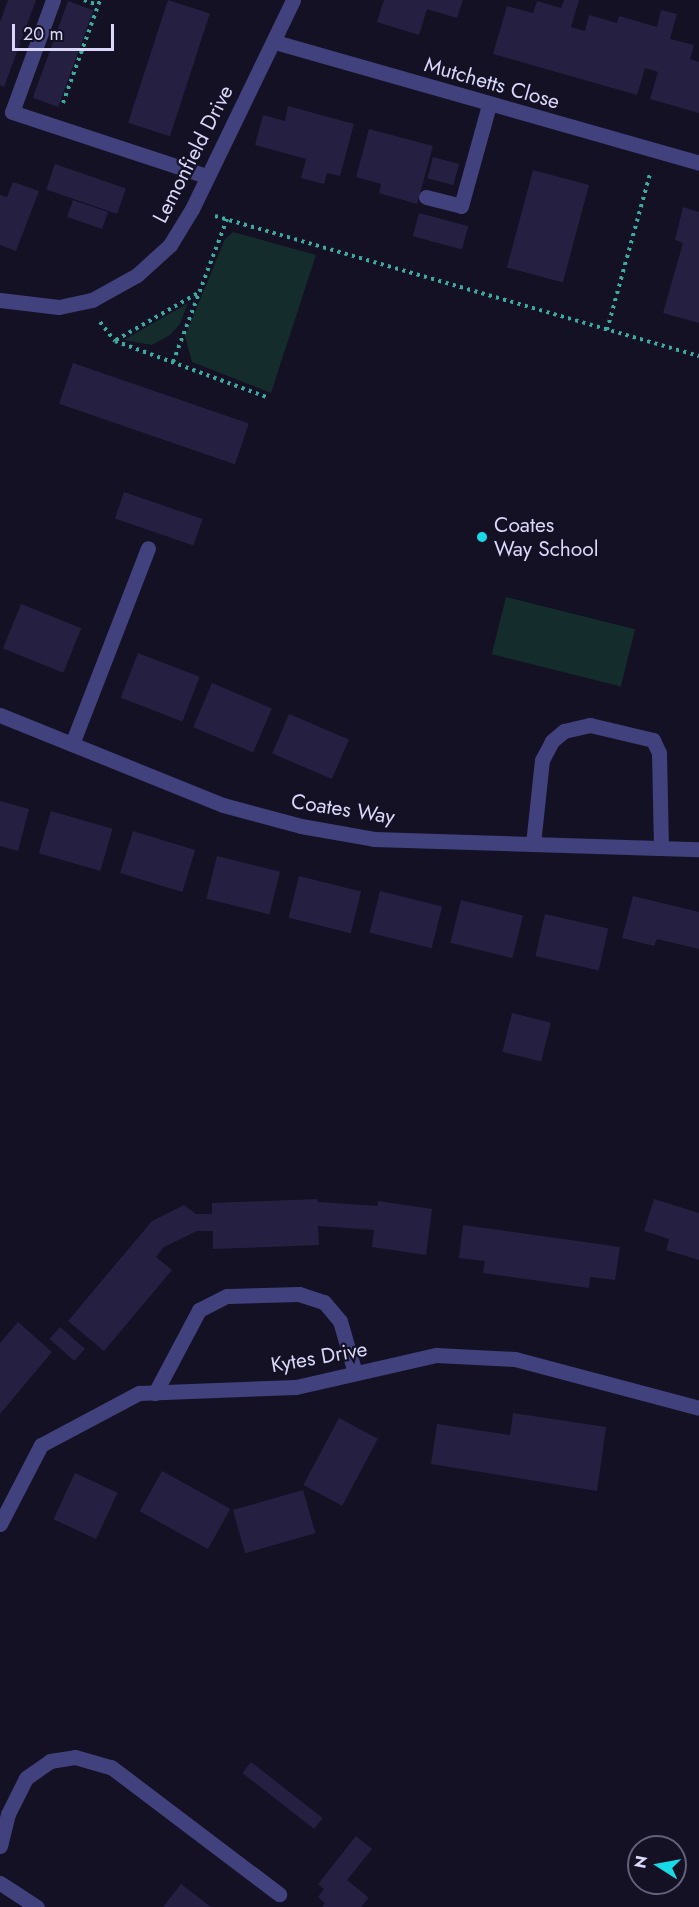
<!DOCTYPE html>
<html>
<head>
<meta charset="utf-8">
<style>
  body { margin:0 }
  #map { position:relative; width:699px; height:1907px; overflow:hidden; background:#131123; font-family:Jost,sans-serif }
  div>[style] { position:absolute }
  .green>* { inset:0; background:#142c2b; transform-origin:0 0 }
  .building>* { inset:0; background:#251f42; transform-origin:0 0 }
  .path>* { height:4px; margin-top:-2px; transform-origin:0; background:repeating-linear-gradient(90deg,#3baaa0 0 3px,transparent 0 7.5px) }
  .lane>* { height:15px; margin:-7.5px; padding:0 7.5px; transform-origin:7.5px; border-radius:7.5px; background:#41417d }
  .street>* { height:15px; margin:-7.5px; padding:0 7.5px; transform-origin:7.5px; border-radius:7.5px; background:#41417d }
  .dots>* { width:16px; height:16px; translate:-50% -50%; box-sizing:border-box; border:3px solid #131123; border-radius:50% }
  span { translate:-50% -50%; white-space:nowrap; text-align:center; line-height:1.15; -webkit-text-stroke:4.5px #131123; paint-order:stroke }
  .street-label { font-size:21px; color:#dad7fb }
  .poi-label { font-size:21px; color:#dad7fb }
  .left { translate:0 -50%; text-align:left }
  .north { position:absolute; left:627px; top:1835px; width:60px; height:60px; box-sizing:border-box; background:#131123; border:2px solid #636079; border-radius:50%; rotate:281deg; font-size:16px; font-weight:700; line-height:24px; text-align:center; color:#dad7fb }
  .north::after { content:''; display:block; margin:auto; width:21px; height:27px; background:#18d9e6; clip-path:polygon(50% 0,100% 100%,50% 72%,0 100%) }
  .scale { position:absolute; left:12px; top:24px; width:102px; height:27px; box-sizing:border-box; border:3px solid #dad7fb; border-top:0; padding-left:8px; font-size:18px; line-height:21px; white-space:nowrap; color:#dad7fb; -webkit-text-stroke:4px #131123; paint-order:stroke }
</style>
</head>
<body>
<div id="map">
  <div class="green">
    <div style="clip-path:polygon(233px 232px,316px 255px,271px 393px,192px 362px,185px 336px,225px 239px)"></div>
    <div style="clip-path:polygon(188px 303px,180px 324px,170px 335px,152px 345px,124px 340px)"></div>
    <div style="left:506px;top:597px;width:133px;height:59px;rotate:14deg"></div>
  </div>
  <div class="building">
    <div style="clip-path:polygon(8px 0,36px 0,4px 87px,0 85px,0 22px)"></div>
    <div style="left:168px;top:0;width:44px;height:129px;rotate:18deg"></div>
    <div style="clip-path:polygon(384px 0,463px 0,457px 18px,427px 9px,419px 35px,377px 22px)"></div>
    <div style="clip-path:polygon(564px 0,579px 0,571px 27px,585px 31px,589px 15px,617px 23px,619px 16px,657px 27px,661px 10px,677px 14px,670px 39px,694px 45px,690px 59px,699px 62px,699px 113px,650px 99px,658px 72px,645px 68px,637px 95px,493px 54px,507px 6px,533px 13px,537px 1px,561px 8px)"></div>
    <div style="left:68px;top:1px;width:27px;height:103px;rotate:20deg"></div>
    <div style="clip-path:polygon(288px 106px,354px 124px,340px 176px,327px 173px,324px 184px,301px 178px,306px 159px,255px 145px,263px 115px,285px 121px)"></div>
    <div style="clip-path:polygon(369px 129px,433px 146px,417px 204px,379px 193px,381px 184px,356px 177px)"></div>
    <div style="left:433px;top:157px;width:27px;height:22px;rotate:15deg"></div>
    <div style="left:55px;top:164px;width:75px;height:27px;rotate:19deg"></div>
    <div style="left:533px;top:170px;width:58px;height:101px;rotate:15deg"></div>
    <div style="clip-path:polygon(13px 182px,39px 191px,16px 251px,0 245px,0 195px,7px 197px)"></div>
    <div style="left:73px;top:200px;width:37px;height:18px;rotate:19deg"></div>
    <div style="clip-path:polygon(683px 207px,699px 212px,699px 323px,663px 313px,683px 243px,675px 240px)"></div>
    <div style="left:419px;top:213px;width:51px;height:24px;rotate:15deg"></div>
    <div style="left:73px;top:363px;width:186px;height:43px;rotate:19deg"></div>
    <div style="left:124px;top:492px;width:83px;height:28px;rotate:19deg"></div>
    <div style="left:21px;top:604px;width:65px;height:48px;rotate:22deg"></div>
    <div style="left:138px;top:653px;width:66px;height:48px;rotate:21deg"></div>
    <div style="left:212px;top:683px;width:65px;height:48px;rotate:23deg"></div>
    <div style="left:289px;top:714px;width:65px;height:43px;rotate:23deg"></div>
    <div style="clip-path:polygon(0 801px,29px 809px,18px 851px,0 846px)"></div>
    <div style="left:51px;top:811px;width:64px;height:44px;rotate:16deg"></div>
    <div style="left:133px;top:831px;width:65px;height:44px;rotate:17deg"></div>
    <div style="left:217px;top:856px;width:65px;height:44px;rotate:14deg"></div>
    <div style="left:299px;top:876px;width:64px;height:43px;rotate:14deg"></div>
    <div style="left:380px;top:891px;width:64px;height:43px;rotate:14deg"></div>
    <div style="clip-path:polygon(633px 896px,699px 912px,699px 949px,657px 939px,654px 946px,622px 938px)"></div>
    <div style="left:461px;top:900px;width:64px;height:44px;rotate:14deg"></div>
    <div style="left:545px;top:914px;width:65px;height:43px;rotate:13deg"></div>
    <div style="left:512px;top:1013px;width:40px;height:40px;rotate:14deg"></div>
    <div style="clip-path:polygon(317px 1199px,318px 1202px,378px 1206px,378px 1201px,432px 1209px,426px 1255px,372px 1247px,374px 1230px,318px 1226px,319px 1245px,213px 1249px,213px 1231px,197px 1231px,164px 1247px,156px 1257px,172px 1270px,104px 1351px,68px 1321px,152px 1221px,184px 1205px,196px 1214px,212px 1214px,212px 1203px)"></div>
    <div style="clip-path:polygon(654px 1199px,699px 1213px,699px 1260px,666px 1250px,669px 1239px,644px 1231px)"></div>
    <div style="clip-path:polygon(463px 1225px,620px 1247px,615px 1280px,590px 1277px,589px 1288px,483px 1273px,485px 1261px,459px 1258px)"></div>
    <div style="clip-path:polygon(18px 1322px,52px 1352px,0 1414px,0 1343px)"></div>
    <div style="left:60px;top:1327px;width:33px;height:16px;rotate:41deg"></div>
    <div style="clip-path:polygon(513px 1413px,606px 1427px,597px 1491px,431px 1464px,437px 1424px,510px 1435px)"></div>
    <div style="left:339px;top:1418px;width:44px;height:76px;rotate:28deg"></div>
    <div style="left:162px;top:1471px;width:78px;height:46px;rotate:29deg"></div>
    <div style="left:75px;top:1473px;width:47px;height:51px;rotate:25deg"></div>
    <div style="left:303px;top:1490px;width:45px;height:73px;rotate:74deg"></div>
    <div style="left:251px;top:1762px;width:91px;height:14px;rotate:38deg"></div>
    <div style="clip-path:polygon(356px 1836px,372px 1849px,347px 1880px,369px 1898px,361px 1907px,322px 1907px,325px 1903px,318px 1897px,324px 1889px,318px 1884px)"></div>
    <div style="clip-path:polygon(181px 1884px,211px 1907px,163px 1907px)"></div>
  </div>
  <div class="path">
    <div style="left:84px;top:0;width:15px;rotate:20deg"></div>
    <div style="left:63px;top:103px;width:109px;rotate:-70.2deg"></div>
    <div style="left:215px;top:216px;width:504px;rotate:16.13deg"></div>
    <div style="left:100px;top:322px;width:24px;rotate:52deg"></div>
    <div style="left:115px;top:341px;width:161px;rotate:20.3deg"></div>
    <div style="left:607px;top:330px;width:162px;rotate:-74.6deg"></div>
    <div style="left:116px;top:340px;width:95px;rotate:-29.8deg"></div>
    <div style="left:173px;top:362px;width:153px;rotate:-69.3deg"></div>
  </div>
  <div class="lane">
    <div style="left:53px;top:0;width:119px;rotate:110.1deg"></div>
    <div style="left:12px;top:112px;width:205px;rotate:18.2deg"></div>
    <div style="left:426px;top:197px;width:36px;rotate:14deg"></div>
    <div style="left:461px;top:206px;width:105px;rotate:-74.5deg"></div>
    <div style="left:72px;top:744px;width:210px;rotate:-68.8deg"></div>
    <div style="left:533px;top:844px;width:84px;rotate:-83.9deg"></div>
    <div style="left:542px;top:760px;width:21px;rotate:-62deg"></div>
    <div style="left:552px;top:741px;width:16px;rotate:-40deg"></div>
    <div style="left:564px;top:731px;width:27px;rotate:-13deg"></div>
    <div style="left:590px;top:725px;width:65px;rotate:13.4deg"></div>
    <div style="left:653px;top:740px;width:14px;rotate:65deg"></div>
    <div style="left:659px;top:753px;width:95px;rotate:88.8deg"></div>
    <div style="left:155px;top:1393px;width:94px;rotate:-62.1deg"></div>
    <div style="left:199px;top:1310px;width:31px;rotate:-27deg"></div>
    <div style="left:227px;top:1296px;width:72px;rotate:-1.6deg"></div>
    <div style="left:299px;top:1294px;width:26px;rotate:18deg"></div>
    <div style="left:324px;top:1302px;width:25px;rotate:50deg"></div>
    <div style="left:340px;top:1321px;width:54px;rotate:73.9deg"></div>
    <div style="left:0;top:1846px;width:33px;rotate:-76deg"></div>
    <div style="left:8px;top:1814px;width:40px;rotate:-63.4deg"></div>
    <div style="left:26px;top:1778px;width:29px;rotate:-35deg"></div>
    <div style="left:50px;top:1761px;width:25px;rotate:-9deg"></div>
    <div style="left:75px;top:1757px;width:37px;rotate:16deg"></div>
    <div style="left:111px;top:1767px;width:211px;rotate:37.1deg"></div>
  </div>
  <div class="street">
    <div style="left:275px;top:42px;width:441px;rotate:15.9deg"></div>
    <div style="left:0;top:300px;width:59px;rotate:6.8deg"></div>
    <div style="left:59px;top:307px;width:34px;rotate:-12deg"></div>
    <div style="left:92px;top:300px;width:51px;rotate:-29.1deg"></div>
    <div style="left:137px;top:275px;width:45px;rotate:-42.3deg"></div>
    <div style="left:170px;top:245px;width:42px;rotate:-58.6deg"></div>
    <div style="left:192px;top:209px;width:232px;rotate:-64.2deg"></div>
    <div style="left:0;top:715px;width:240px;rotate:22deg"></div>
    <div style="left:223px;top:805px;width:81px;rotate:15.1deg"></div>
    <div style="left:301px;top:826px;width:74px;rotate:10.1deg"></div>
    <div style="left:374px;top:839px;width:325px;rotate:1.8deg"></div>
    <div style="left:0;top:1524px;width:89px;rotate:-62.6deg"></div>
    <div style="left:41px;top:1445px;width:111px;rotate:-28deg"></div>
    <div style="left:139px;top:1393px;width:157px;rotate:-2.2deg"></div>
    <div style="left:296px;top:1387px;width:144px;rotate:-12.9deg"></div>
    <div style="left:436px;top:1355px;width:79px;rotate:2.9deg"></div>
    <div style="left:515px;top:1359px;width:190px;rotate:14.9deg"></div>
    <div style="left:0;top:1883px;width:44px;rotate:33deg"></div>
  </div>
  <div class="dots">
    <div style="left:482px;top:537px;background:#18d9e6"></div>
  </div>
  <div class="street-label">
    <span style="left:492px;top:83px;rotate:16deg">Mutchetts Close</span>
    <span style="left:193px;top:154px;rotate:-63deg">Lemonfield Drive</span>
    <span style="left:343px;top:809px;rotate:9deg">Coates Way</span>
    <span style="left:319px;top:1357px;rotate:-10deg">Kytes Drive</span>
  </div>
  <div class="poi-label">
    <span class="left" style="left:494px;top:537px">Coates<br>Way School</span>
  </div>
  <div class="north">N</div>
  <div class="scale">20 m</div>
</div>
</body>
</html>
